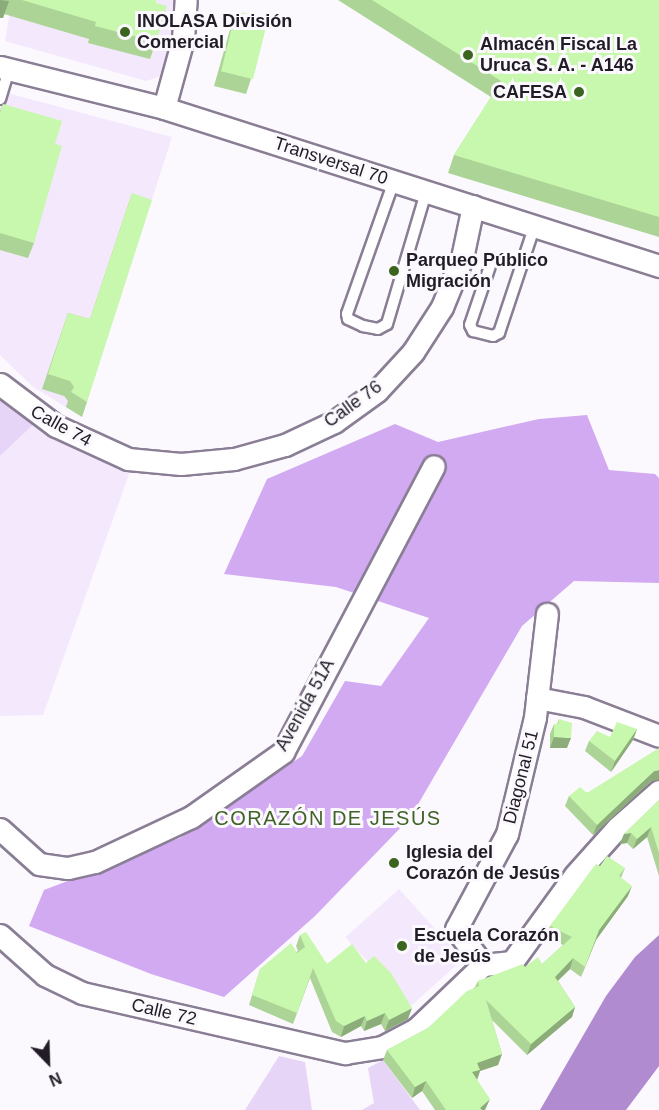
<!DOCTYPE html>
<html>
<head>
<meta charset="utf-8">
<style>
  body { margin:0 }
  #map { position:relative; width:659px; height:1110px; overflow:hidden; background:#fcf9fe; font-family:Helvetica,sans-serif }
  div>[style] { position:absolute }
  .built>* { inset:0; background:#f3e8fc; transform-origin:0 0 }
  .green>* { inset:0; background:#e7d5f8 }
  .forest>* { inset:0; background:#d1aaf2 }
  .water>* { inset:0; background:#b08bd0 }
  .roads { filter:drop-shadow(2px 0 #8a7e95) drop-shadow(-2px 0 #8a7e95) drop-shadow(0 2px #8a7e95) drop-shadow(0 -2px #8a7e95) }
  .service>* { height:10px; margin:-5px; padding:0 5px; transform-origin:5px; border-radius:5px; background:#fff }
  .minor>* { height:21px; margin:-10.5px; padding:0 10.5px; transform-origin:10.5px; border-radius:10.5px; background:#fff }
  .wall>* { inset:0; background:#acd496 }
  .shaded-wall>* { inset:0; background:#8cad7a }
  .building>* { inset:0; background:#c8f7ae; transform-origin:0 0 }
  .dots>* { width:16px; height:16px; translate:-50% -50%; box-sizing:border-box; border:3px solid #fcf9fe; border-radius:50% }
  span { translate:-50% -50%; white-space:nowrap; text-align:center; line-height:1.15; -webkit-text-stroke:6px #fcf9fe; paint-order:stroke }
  .poi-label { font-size:18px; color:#211c26; font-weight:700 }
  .left { translate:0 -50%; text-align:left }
  .right { translate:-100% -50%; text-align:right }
  .street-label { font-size:18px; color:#211c26 }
  .neighbourhood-label { font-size:20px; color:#3e6325; letter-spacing:1.5px }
  .north { position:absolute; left:18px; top:1032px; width:60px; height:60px; -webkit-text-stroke:4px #fcf9fe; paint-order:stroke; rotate:157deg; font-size:16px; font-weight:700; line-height:24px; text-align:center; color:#211c26 }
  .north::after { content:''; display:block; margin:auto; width:21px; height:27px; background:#211c26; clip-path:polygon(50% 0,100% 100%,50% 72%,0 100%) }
</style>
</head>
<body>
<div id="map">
  <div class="built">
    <div style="clip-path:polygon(12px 0,181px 0,166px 69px,162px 76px,146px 81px,5px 41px)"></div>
    <div style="clip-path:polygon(0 91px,172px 137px,82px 417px,33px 387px,0 355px)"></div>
    <div style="clip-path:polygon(36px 422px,72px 445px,132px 466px,43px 715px,0 716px,0 456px)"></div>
    <div style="left:399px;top:889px;width:95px;height:72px;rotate:48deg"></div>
  </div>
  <div class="green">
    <div style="clip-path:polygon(0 399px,36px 422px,0 456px)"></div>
    <div style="clip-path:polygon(279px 1056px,305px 1062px,312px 1110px,245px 1110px)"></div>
    <div style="clip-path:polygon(383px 1060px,420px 1110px,362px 1110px,374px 1103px,368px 1068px)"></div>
  </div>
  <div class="forest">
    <div style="clip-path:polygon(587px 415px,609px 470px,655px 474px,659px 478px,659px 583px,574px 581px,522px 626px,410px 818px,315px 916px,224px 997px,151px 974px,29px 926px,44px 890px,180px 838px,302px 756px,345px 681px,381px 686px,429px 618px,336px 587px,224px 574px,267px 479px,395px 424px,438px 442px,539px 419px)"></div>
  </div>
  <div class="water">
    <div style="clip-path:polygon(659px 935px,659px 1066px,626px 1110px,540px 1110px,606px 996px,635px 957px)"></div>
  </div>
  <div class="roads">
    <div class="service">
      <div style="left:0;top:99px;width:31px;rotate:-73deg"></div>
      <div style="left:394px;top:181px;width:141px;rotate:109.5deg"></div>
      <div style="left:347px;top:314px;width:5px;rotate:79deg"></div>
      <div style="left:348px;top:319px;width:17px;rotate:25deg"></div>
      <div style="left:363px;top:326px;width:15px;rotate:11deg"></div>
      <div style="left:378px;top:329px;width:10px;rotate:-29deg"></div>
      <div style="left:387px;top:324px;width:138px;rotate:-73.5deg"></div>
      <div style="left:490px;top:266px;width:62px;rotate:108.7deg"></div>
      <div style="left:470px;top:325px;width:7px;rotate:63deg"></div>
      <div style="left:473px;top:331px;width:21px;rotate:14deg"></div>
      <div style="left:493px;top:336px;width:7px;rotate:-27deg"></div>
      <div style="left:499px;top:333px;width:114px;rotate:-71.6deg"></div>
    </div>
    <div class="minor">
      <div style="left:0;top:67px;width:169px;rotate:14deg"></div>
      <div style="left:164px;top:108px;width:520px;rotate:17.7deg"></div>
      <div style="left:164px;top:108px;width:72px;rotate:-74.6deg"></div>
      <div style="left:183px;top:39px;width:39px;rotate:-86deg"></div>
      <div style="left:0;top:384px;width:70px;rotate:36.9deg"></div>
      <div style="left:56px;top:426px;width:79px;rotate:24.6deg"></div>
      <div style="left:128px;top:459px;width:53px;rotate:5.4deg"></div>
      <div style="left:181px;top:464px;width:53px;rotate:-5.4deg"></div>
      <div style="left:234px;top:459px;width:53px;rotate:-15.4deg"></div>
      <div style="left:285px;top:445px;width:54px;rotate:-25.1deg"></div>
      <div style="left:334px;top:422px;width:53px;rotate:-35.8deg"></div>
      <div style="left:377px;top:391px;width:53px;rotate:-47.3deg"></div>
      <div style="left:413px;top:352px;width:54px;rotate:-57.2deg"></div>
      <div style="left:442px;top:307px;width:53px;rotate:-67.8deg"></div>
      <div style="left:462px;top:258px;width:53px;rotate:-78.1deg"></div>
      <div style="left:537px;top:698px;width:48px;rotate:10.8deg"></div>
      <div style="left:584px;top:707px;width:80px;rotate:21.1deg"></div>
      <div style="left:0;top:829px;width:52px;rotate:41.9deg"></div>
      <div style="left:39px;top:864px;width:29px;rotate:8deg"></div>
      <div style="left:68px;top:868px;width:28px;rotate:-13deg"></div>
      <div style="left:95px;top:862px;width:106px;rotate:-25.1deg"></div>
      <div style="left:191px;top:817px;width:113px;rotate:-35.2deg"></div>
      <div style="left:283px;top:752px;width:323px;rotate:-62.2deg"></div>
      <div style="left:0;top:935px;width:60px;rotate:41.6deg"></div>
      <div style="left:45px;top:975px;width:41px;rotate:25.9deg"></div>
      <div style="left:82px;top:993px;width:270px;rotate:12.9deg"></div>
      <div style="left:345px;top:1053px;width:37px;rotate:-9deg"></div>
      <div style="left:382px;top:1047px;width:38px;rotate:-28deg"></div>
      <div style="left:416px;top:1029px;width:93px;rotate:-43.7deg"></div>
      <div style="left:483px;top:965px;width:29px;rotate:-6deg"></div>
      <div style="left:512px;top:962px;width:107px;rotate:-54.1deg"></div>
      <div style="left:575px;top:875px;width:63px;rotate:-48.2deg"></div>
      <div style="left:617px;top:828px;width:56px;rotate:-41.4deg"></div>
      <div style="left:483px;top:965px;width:45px;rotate:-126.9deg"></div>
      <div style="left:456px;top:929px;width:108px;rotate:-61.8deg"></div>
      <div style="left:507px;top:834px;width:120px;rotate:-76.5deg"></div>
      <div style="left:535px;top:717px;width:104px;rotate:-83.4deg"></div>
    </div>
  </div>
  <div class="wall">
    <div style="clip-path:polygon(0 0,156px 0,156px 42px,150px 59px,88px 43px,89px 39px,4px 14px,3px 18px,0 18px)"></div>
    <div style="clip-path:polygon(338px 0,659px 0,659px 237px,448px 173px,454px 155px,491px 97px)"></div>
    <div style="clip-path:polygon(236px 11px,251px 79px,246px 94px,214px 86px,231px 26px)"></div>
    <div style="clip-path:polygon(3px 104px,55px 144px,34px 243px,28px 258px,0 250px,0 111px)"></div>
    <div style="clip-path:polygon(132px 193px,87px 402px,82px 417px,66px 407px,68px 401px,64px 396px,42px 389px,68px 313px,90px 319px)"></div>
    <div style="clip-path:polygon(559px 719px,567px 748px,550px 748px,550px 734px,554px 724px,557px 724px)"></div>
    <div style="clip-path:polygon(637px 729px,633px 740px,611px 772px,585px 751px,589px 741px,610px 737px)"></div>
    <div style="clip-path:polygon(651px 781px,593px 835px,565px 806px,569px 796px)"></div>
    <div style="clip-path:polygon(659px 800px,659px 876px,647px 837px,633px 849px,627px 843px,620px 844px,624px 834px)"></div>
    <div style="clip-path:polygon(600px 866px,625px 868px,621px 878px,628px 896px,596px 940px,581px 977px,570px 969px,558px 981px,575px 1007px,572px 1017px,527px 1055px,492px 1020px,502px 1054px,498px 1065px,480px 1071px,477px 1080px,485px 1110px,435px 1110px,422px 1091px,412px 1098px,383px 1060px,387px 1050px,428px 1028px,475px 987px,478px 981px,542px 964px,563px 945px,546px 937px,550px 926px)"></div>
    <div style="clip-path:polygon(300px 935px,327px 964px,366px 963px,408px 1019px,385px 1031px,381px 1024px,364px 1031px,361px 1026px,341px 1037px,332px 1032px,310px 978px,293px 1024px,249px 1005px,260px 969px,298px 951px,296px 946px)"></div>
  </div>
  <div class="shaded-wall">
    <div style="clip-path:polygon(0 0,9px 1px,3px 18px,0 18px)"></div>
    <div style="clip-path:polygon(637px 729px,633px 740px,611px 772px,615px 761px)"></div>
    <div style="clip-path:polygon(554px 737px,571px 738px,567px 748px,550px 748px)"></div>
    <div style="clip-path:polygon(659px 770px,659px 780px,651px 781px,593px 835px,597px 825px,654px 771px)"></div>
    <div style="clip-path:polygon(651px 827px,647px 837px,633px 849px,637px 839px)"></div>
    <div style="clip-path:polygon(631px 833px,627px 843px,620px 844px,624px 834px)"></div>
    <div style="clip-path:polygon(632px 886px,628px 896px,596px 940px,581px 977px,599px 930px)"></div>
    <div style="clip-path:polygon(573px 958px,570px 969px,551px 987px,555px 977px)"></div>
    <div style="clip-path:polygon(575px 1007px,572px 1017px,527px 1055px,531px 1044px)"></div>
    <div style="clip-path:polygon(412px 1008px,408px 1019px,385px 1031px,389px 1020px)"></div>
    <div style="clip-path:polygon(385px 1013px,381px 1024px,364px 1031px,367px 1021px)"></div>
    <div style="clip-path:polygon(365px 1016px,361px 1026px,341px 1037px,344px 1026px)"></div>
    <div style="clip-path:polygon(502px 1054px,498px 1065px,480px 1071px,477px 1080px,472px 1072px,477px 1063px)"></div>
    <div style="clip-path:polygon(426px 1081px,422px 1091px,412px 1098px,415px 1087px)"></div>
    <div style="clip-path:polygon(490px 1099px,485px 1110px,480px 1110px,480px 1108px)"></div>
  </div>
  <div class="building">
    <div style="clip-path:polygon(22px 0,156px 0,156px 3px,167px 6px,156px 42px,95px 26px,96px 22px)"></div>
    <div style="clip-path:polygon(372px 0,659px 0,659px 217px,454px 155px,501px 81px)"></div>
    <div style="left:236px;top:11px;width:33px;height:62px;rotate:14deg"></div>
    <div style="clip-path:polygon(3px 104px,62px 121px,55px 144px,62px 146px,34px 243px,0 233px,0 113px)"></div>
    <div style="clip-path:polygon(132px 193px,152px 200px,87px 402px,71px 392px,74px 387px,70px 381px,48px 374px,68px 313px,90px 319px)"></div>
    <div style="clip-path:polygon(559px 719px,572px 723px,571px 738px,554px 737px,554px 724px,558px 724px)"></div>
    <div style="clip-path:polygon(617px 722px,637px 729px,615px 761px,589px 741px,597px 731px,610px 737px)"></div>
    <div style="clip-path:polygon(659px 748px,659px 770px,654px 771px,597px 825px,569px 796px,580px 787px,587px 793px)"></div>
    <div style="clip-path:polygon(659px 800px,659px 853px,651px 827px,637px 839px,631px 833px,624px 834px)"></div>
    <div style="clip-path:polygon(607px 856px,625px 868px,619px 876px,632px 886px,599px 930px,585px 967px,573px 958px,555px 977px,575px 1007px,531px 1044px,486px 1000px,502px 1054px,477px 1063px,480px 1070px,472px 1072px,490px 1099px,480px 1108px,482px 1110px,446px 1110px,426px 1081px,415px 1087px,387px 1050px,428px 1028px,467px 991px,479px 986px,478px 981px,523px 964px,525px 967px,538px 957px,542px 964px,572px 937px,550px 926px,589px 873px,596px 864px,600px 866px)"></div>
    <div style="clip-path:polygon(306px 932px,327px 964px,352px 944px,366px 963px,374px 956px,391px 973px,412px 1008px,389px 1020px,385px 1013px,367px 1021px,365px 1016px,344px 1026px,336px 1021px,313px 968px,297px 1013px,252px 995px,260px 969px,291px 943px,297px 953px,305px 947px,300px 935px)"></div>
  </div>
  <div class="dots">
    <div style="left:125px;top:32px;background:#3b641f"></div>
    <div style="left:468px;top:55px;background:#3b641f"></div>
    <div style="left:579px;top:92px;background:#3b641f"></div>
    <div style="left:394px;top:271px;background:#3b641f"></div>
    <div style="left:394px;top:863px;background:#3b641f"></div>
    <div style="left:402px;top:946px;background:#3b641f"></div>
  </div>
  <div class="poi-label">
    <span class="left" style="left:137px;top:32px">INOLASA División<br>Comercial</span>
    <span class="left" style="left:480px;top:55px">Almacén Fiscal La<br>Uruca S. A. - A146</span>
    <span class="right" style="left:567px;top:92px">CAFESA</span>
    <span class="left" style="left:406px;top:271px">Parqueo Público<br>Migración</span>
    <span class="left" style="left:406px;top:863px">Iglesia del<br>Corazón de Jesús</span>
    <span class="left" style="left:414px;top:946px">Escuela Corazón<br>de Jesús</span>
  </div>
  <div class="street-label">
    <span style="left:331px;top:161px;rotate:18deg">Transversal 70</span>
    <span style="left:353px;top:404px;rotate:-36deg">Calle 76</span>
    <span style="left:61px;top:426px;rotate:29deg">Calle 74</span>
    <span style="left:305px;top:705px;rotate:-61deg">Avenida 51A</span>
    <span style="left:521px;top:777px;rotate:-76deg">Diagonal 51</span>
    <span style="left:164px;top:1012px;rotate:13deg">Calle 72</span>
  </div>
  <div class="neighbourhood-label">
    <span style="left:328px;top:818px">CORAZÓN DE JESÚS</span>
  </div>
  <div class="north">N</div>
</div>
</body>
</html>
